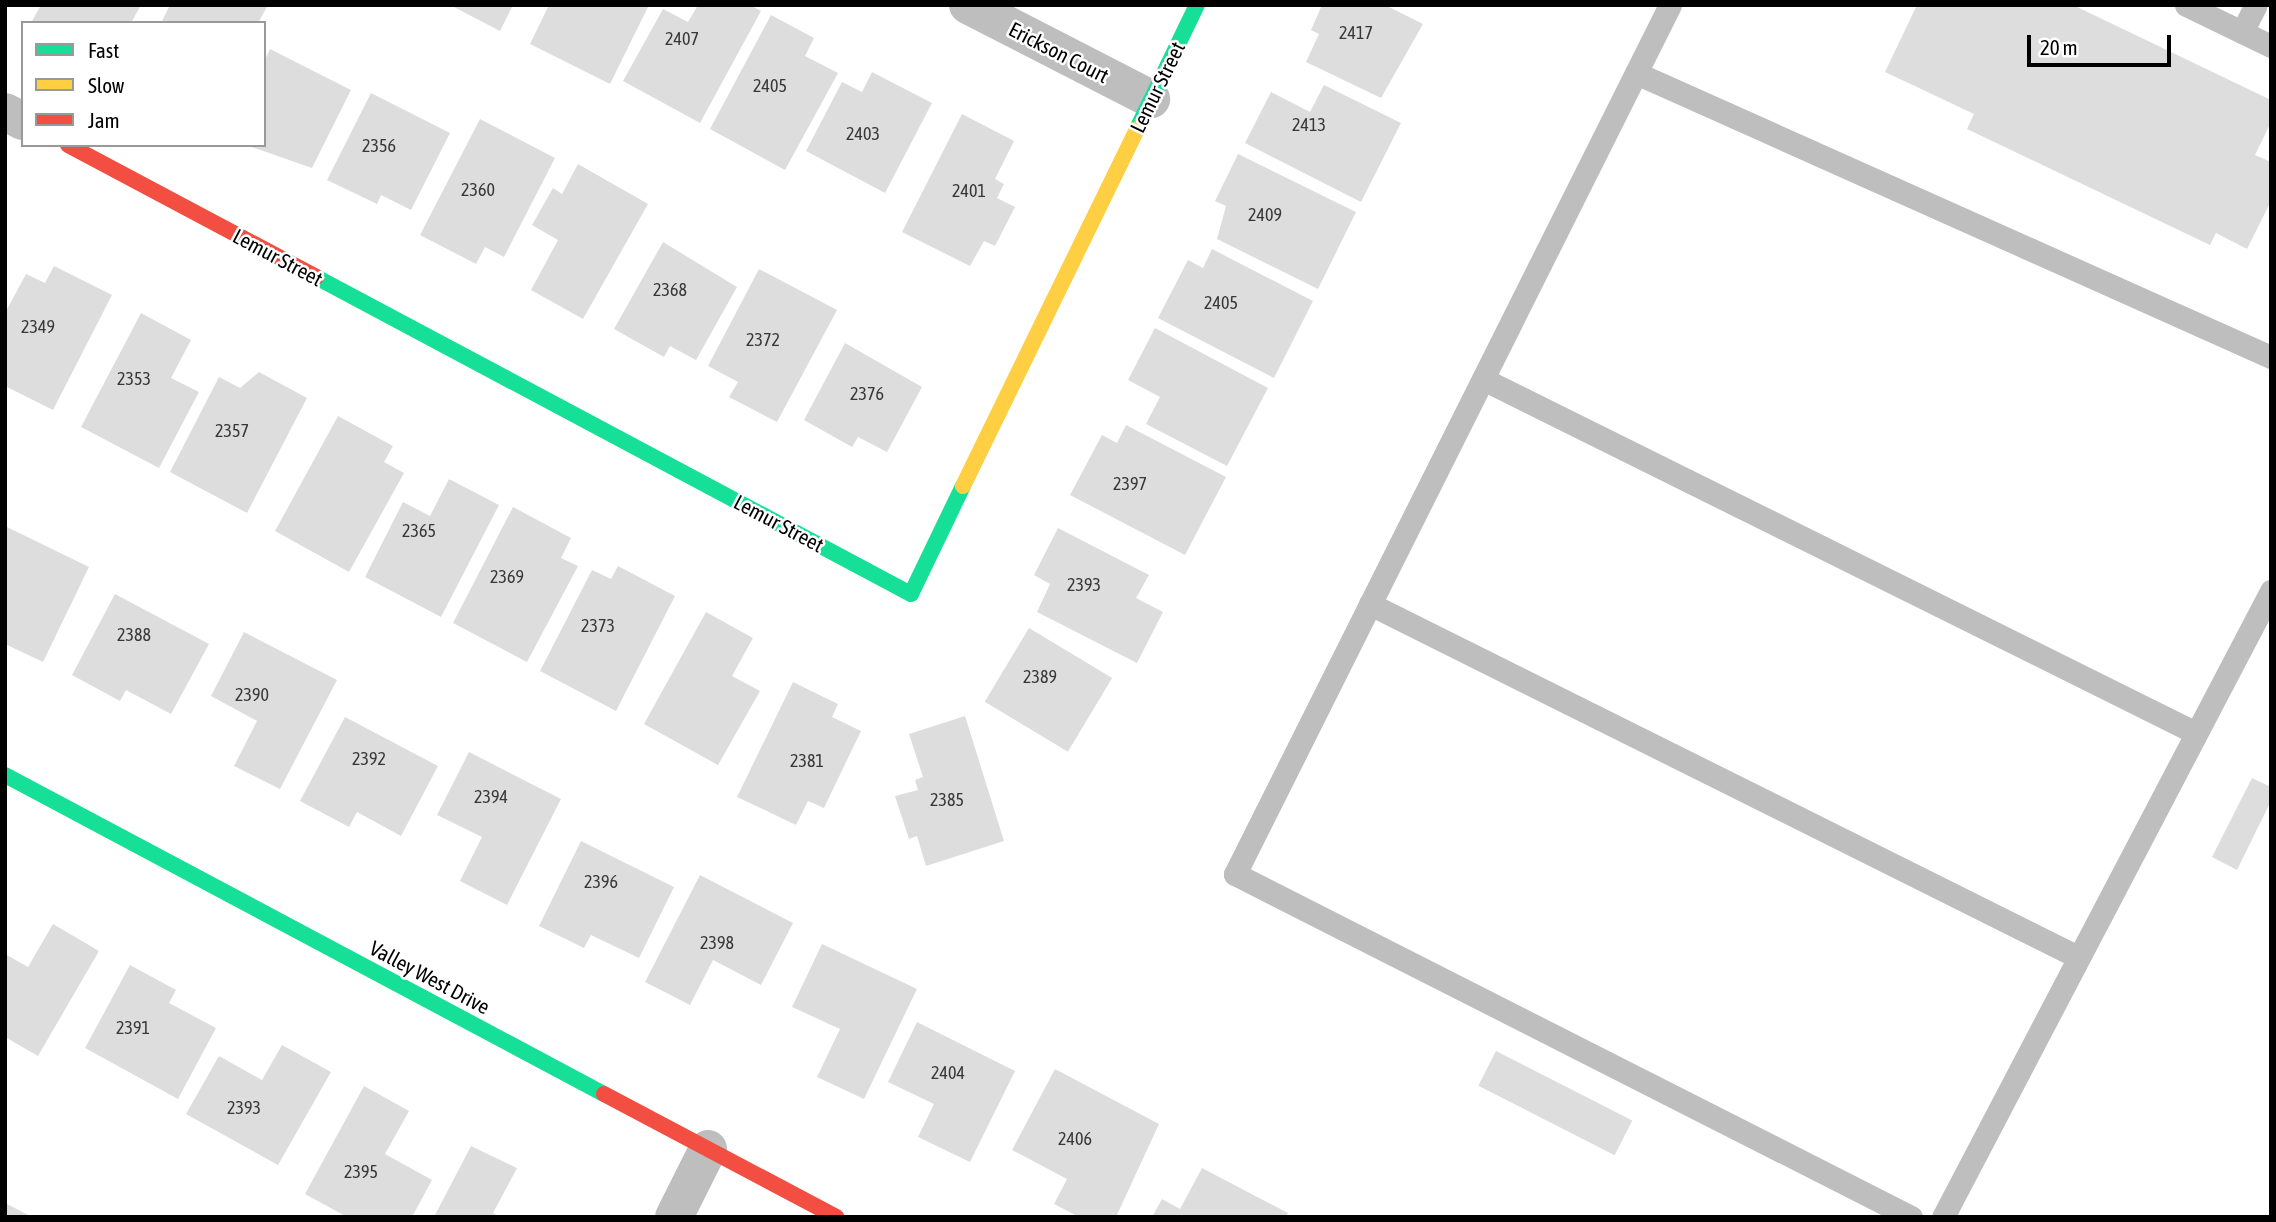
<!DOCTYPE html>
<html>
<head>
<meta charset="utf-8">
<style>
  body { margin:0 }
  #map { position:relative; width:2276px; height:1222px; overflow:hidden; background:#fff; font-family:"Asap Condensed",sans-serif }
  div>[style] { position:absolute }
  .building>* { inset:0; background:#ddd; transform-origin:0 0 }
  .lane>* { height:23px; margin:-11.5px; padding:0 11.5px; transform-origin:11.5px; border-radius:11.5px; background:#bebebe }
  .street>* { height:38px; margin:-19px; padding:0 19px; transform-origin:19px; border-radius:19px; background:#bebebe }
  .fast>* { height:16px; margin:-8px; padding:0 8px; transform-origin:8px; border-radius:8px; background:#16e098 }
  .slow>* { height:16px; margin:-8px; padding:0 8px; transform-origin:8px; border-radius:8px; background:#ffcf43 }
  .jam>* { height:16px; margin:-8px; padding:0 8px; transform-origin:8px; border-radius:8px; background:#f24e42 }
  span { translate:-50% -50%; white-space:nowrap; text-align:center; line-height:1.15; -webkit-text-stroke:5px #fff; paint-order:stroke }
  .number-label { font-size:18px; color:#373737 }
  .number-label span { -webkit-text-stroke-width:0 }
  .street-label { font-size:21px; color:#000 }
  .frame { position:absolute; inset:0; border:7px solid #000; pointer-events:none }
  .legend { position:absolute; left:21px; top:21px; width:245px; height:126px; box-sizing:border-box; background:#fff; border:2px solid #999; margin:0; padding:9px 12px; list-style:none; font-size:21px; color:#000 }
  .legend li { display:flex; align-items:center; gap:14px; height:35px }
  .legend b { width:35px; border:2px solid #999 }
  .scale { position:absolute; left:2027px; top:35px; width:144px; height:32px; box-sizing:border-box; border:4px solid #000; border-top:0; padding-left:9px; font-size:21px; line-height:24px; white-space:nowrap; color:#000; -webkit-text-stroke:5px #fff; paint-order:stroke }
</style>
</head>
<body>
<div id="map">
  <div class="building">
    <div style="clip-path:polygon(41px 5px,141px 5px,131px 23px,31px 23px)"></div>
    <div style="clip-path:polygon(170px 5px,268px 5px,258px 23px,161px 23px)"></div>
    <div style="clip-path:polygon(450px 5px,513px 5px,500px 31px)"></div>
    <div style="clip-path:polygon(549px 5px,649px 5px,610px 84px,530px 44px)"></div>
    <div style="clip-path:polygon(698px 5px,750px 5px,761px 11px,700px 123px,623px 81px,663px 9px,688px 22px)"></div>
    <div style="clip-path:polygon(1322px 5px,1385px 5px,1423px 24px,1381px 98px,1306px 62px,1319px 34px,1311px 30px)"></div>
    <div style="clip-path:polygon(1917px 5px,2073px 5px,2271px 100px,2271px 122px,2255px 155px,2271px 162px,2271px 201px,2247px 249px,2216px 233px,2210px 245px,1967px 129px,1974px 114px,1885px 72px)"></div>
    <div style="clip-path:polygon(771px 15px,814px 38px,805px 56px,838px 73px,785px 170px,710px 129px)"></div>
    <div style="clip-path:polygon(270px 49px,351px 90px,312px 168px,246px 145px,264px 145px,264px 62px)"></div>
    <div style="clip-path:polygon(872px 72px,932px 103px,885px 193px,806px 151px,842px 82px,862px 92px)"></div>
    <div style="clip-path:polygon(1324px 85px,1401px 123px,1361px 202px,1245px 143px,1271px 92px,1310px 112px)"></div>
    <div style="clip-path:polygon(371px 93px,450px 133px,411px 210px,381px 195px,377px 204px,327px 180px)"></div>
    <div style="clip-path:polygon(962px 114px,1014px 141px,995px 179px,1004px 184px,997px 198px,1015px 207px,995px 246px,984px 241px,970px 266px,902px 232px)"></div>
    <div style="clip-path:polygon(480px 119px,555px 158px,504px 257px,485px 247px,476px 264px,420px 235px)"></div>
    <div style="clip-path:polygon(1238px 154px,1356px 212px,1318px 289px,1217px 239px,1226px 206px,1215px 201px)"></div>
    <div style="clip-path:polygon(578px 164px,648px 204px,583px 319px,531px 290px,558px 240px,532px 225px,553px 188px,562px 194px)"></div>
    <div style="clip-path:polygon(663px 242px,737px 287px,696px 360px,670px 346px,664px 357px,614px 329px)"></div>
    <div style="clip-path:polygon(1212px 249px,1313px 301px,1274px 378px,1158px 318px,1188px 260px,1203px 268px)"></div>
    <div style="clip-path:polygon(54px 266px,112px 295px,53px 410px,5px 386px,5px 313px,26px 274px,45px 283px)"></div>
    <div style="clip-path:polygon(759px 269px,837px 310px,777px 422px,729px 397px,738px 382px,708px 366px)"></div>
    <div style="clip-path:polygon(141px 313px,191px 340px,171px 378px,199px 392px,159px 468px,81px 427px)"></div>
    <div style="clip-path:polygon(1155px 328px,1268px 388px,1227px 466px,1146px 424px,1160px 397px,1128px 380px)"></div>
    <div style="clip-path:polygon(845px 343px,922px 387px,887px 452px,858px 437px,852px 447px,804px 420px)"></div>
    <div style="clip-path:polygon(259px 372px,307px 398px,247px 513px,170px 472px,219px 377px,240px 388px)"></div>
    <div style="clip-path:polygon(338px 416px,393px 446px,384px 462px,404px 473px,349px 572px,275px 531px)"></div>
    <div style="clip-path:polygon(1126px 425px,1226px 477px,1185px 555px,1070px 495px,1102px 435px,1117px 443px)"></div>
    <div style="clip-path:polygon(449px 479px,499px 505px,441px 617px,365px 577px,403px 502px,430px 516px)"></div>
    <div style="clip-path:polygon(513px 507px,571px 538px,561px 558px,578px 566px,527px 662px,453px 623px)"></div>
    <div style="clip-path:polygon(5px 526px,89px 567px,43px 662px,5px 644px)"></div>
    <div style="clip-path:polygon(1058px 528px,1149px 575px,1136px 598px,1163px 612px,1137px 663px,1037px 612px,1050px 584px,1034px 575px)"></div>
    <div style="clip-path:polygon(618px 566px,675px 596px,616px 711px,540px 671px,592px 570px,611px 579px)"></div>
    <div style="clip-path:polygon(115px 594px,209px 644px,171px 714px,126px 690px,120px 701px,72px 675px)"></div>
    <div style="clip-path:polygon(706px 612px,753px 638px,732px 676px,760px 691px,718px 765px,644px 724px)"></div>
    <div style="left:1029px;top:628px;width:97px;height:86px;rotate:31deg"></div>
    <div style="clip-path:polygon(244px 632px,337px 680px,280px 789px,234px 766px,257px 721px,211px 696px)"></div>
    <div style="clip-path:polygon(793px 682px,838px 704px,832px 717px,861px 731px,824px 808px,808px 801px,796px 825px,737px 797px)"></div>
    <div style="clip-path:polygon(965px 716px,1004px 841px,926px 866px,917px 836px,909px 839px,895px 796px,918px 790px,915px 780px,923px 777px,909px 734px)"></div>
    <div style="clip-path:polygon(345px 717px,438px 766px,401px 836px,357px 812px,349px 827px,300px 801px)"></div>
    <div style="clip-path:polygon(469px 752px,561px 799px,507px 905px,460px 881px,482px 837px,437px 815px)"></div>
    <div style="clip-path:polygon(2252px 778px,2271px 787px,2271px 801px,2237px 870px,2212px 857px)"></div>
    <div style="clip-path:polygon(581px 841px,674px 887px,639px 958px,591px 935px,584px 948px,539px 926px)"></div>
    <div style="clip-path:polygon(700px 875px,793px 923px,761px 985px,713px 960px,690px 1005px,645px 982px)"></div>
    <div style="clip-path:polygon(53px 924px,99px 951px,38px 1056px,5px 1037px,5px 954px,28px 967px)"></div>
    <div style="clip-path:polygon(822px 944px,917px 989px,864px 1099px,817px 1077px,840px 1029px,792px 1007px)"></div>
    <div style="clip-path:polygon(130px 965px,176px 990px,169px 1003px,216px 1028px,178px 1099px,85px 1048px)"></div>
    <div style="clip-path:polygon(917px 1022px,1015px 1071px,970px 1162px,918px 1137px,934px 1104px,888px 1082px)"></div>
    <div style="clip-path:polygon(282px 1045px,331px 1072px,278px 1165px,186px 1114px,219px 1056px,262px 1080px)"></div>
    <div style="left:1496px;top:1051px;width:153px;height:39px;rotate:27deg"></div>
    <div style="clip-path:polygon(1055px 1069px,1159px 1124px,1116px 1217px,1079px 1217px,1054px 1204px,1067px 1179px,1012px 1150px)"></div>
    <div style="clip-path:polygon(364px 1086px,409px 1111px,385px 1154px,432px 1180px,412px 1217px,347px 1217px,305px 1194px)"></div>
    <div style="clip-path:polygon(471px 1146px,517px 1168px,493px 1213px,500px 1217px,434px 1217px)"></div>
    <div style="clip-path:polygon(1202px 1168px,1288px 1213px,1286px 1217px,1152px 1217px,1162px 1199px,1180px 1209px)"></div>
    <div style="clip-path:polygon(5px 1203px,32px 1217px,5px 1217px)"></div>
  </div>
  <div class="lane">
    <div style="left:1670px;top:5px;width:972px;rotate:116.59deg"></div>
    <div style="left:1235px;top:874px;width:758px;rotate:26.9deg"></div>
    <div style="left:2186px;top:5px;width:94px;rotate:25.8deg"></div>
    <div style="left:2242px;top:32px;width:30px;rotate:-63deg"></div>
    <div style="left:1636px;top:73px;width:696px;rotate:24.1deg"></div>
    <div style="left:1483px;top:379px;width:796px;rotate:26.4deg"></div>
    <div style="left:1370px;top:604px;width:791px;rotate:26.5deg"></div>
    <div style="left:1943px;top:1217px;width:707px;rotate:-62.35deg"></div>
  </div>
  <div class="street">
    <div style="left:968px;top:5px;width:206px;rotate:27.2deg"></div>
    <div style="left:5px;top:112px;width:20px;rotate:27deg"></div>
    <div style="left:674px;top:1217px;width:76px;rotate:-63.4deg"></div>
  </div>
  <div class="fast">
    <div style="left:1137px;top:129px;width:138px;rotate:-64.2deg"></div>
    <div style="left:316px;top:277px;width:674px;rotate:28.05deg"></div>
    <div style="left:911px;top:594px;width:120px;rotate:-64.3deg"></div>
    <div style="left:5px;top:775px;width:679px;rotate:28.04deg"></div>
  </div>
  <div class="slow">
    <div style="left:963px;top:486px;width:397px;rotate:-64deg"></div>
  </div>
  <div class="jam">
    <div style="left:68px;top:145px;width:281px;rotate:28deg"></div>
    <div style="left:604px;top:1094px;width:263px;rotate:27.9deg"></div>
  </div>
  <div class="number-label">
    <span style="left:1356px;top:33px">2417</span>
    <span style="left:682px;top:39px">2407</span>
    <span style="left:770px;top:86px">2405</span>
    <span style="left:1309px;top:125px">2413</span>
    <span style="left:863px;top:134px">2403</span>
    <span style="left:379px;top:146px">2356</span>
    <span style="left:478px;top:190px">2360</span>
    <span style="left:969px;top:191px">2401</span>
    <span style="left:1265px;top:215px">2409</span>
    <span style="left:670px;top:290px">2368</span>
    <span style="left:1221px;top:303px">2405</span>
    <span style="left:38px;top:327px">2349</span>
    <span style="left:763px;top:340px">2372</span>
    <span style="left:134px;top:379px">2353</span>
    <span style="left:867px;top:394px">2376</span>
    <span style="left:232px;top:431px">2357</span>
    <span style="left:1130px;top:484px">2397</span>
    <span style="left:419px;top:531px">2365</span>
    <span style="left:507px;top:577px">2369</span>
    <span style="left:1084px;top:585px">2393</span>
    <span style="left:598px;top:626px">2373</span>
    <span style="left:134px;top:635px">2388</span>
    <span style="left:1040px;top:677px">2389</span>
    <span style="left:252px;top:695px">2390</span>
    <span style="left:369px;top:759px">2392</span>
    <span style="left:807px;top:761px">2381</span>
    <span style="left:491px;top:797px">2394</span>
    <span style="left:947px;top:800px">2385</span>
    <span style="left:601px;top:882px">2396</span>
    <span style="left:717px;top:943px">2398</span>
    <span style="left:133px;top:1028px">2391</span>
    <span style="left:948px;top:1073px">2404</span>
    <span style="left:244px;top:1108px">2393</span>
    <span style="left:1075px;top:1139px">2406</span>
    <span style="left:361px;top:1172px">2395</span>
  </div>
  <div class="street-label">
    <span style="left:1059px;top:52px;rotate:27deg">Erickson Court</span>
    <span style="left:1157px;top:87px;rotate:-64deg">Lemur Street</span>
    <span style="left:278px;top:257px;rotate:28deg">Lemur Street</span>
    <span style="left:779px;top:523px;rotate:28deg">Lemur Street</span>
    <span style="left:430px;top:977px;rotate:28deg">Valley West Drive</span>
  </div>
  <div class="frame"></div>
  <ul class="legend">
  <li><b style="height:9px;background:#16e098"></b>Fast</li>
  <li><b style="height:9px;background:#ffcf43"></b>Slow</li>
  <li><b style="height:9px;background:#f24e42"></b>Jam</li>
  </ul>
  <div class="scale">20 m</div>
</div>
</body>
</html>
